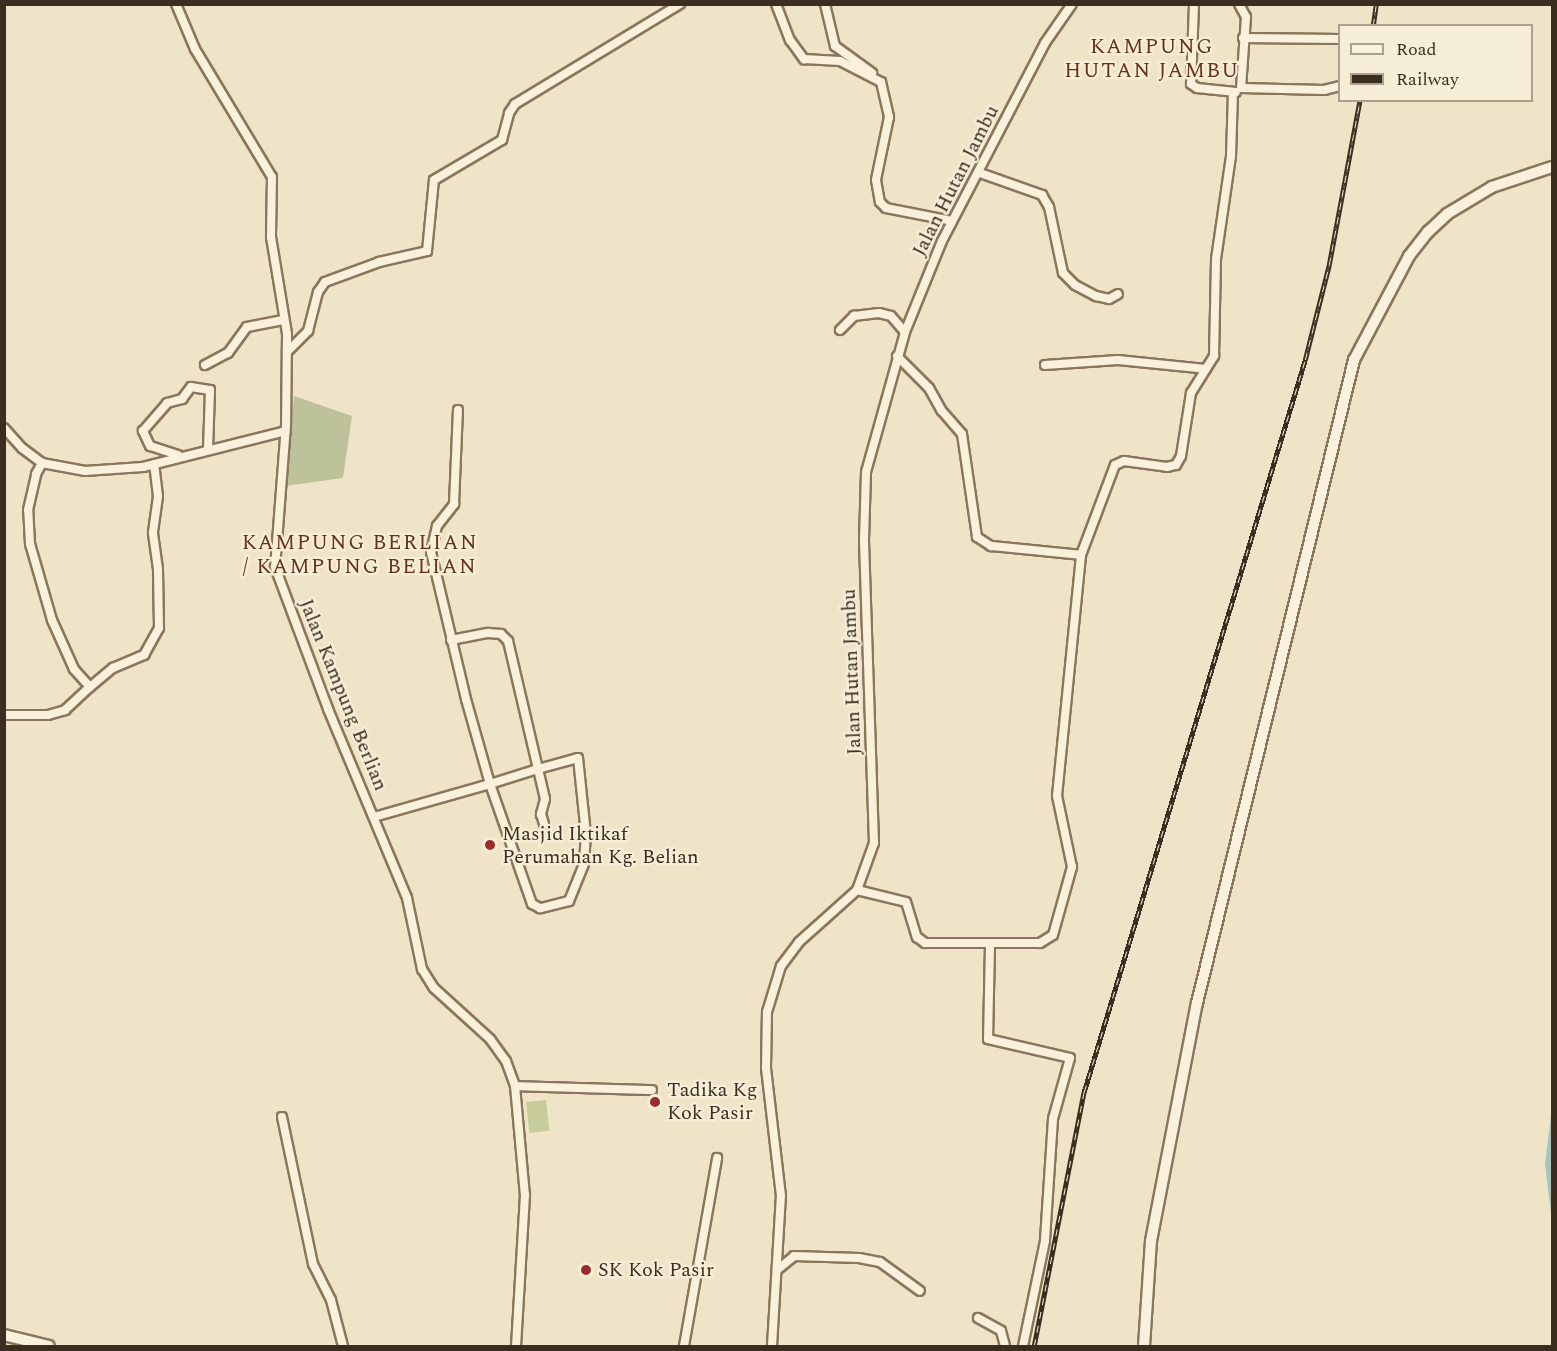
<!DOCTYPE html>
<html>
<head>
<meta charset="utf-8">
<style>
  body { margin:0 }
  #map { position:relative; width:1557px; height:1351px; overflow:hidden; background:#efe4c7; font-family:Spectral,serif }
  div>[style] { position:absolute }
  .green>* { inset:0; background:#c6cd9b; transform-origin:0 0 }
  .cemetery>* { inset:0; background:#bdc29a }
  .water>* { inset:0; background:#a8c3bb }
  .roads { filter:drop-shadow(2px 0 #8b765c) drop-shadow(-2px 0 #8b765c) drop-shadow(0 2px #8b765c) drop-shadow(0 -2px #8b765c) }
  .minor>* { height:8px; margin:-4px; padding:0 4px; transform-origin:4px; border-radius:4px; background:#f9f1db }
  .tertiary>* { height:10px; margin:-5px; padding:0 5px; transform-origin:5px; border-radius:5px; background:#f9f1db }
  .rail>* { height:4.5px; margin-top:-2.25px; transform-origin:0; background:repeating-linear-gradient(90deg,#f6eed7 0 7px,#3b2e20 0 14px); box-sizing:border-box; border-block:2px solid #3b2e20 }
  .dots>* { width:16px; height:16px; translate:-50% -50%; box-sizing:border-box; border:3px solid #f6eed7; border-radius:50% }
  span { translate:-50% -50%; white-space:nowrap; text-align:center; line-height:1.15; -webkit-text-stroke:4.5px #f6eed7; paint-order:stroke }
  .street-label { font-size:20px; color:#3b2e20 }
  .poi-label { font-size:20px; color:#3b2e20 }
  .left { translate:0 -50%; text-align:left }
  .neighbourhood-label { font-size:21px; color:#68301f; letter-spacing:1.5px }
  .frame { position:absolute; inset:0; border:6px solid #3b2e20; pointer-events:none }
  .legend { position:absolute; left:1338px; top:24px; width:195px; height:78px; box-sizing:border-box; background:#f6eed7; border:2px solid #aba18e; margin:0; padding:8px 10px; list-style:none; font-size:18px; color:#3b2e20 }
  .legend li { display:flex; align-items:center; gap:12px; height:30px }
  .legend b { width:30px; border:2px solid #aba18e }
</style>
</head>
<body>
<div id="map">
  <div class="green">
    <div style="left:546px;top:1100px;width:31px;height:20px;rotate:84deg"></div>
  </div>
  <div class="cemetery">
    <div style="clip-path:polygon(294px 396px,352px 416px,343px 478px,285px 486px)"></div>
  </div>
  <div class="water">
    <div style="clip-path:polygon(1552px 1108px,1552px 1222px,1545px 1164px)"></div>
  </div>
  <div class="roads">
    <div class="minor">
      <div style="left:176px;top:4px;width:49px;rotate:67.1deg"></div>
      <div style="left:195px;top:49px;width:149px;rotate:59deg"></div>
      <div style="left:272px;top:177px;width:60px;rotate:91deg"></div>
      <div style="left:271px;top:237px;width:98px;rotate:80.6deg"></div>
      <div style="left:287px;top:334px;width:91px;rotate:90.6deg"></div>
      <div style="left:286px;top:425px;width:142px;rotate:94.4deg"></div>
      <div style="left:275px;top:567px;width:152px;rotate:69.5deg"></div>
      <div style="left:328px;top:709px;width:205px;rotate:67.3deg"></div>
      <div style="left:407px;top:898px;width:73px;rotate:78.1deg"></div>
      <div style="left:422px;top:969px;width:22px;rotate:58deg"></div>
      <div style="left:434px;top:988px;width:76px;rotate:42.3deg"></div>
      <div style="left:490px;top:1039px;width:27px;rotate:54deg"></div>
      <div style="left:506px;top:1061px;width:27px;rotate:70deg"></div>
      <div style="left:515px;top:1086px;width:109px;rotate:84.8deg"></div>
      <div style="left:525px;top:1195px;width:151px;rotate:93.4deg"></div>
      <div style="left:776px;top:4px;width:39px;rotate:69deg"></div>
      <div style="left:790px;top:40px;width:24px;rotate:54deg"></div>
      <div style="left:804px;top:59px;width:36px;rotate:3deg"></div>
      <div style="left:840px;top:61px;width:46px;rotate:27.1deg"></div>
      <div style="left:881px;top:82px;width:36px;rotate:77deg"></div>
      <div style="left:889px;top:117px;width:64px;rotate:101.7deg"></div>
      <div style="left:876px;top:180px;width:22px;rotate:80deg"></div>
      <div style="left:880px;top:202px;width:8px;rotate:45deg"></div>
      <div style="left:886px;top:208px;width:67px;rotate:11.1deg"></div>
      <div style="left:825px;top:4px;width:43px;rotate:76.6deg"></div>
      <div style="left:835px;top:46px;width:46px;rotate:36.1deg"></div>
      <div style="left:1194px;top:4px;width:80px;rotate:92.1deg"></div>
      <div style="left:1191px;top:84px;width:7px;rotate:34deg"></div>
      <div style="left:1197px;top:88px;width:39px;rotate:6deg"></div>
      <div style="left:1239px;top:4px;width:15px;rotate:62deg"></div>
      <div style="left:1246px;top:17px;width:71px;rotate:94deg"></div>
      <div style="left:1241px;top:88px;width:83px;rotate:1.4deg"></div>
      <div style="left:1324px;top:90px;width:16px;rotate:-14deg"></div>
      <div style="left:1243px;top:38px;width:97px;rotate:0.6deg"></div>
      <div style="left:980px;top:173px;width:66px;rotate:19.5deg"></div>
      <div style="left:1042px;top:195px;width:14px;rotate:60deg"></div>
      <div style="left:1049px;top:207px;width:67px;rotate:78deg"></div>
      <div style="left:1063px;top:273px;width:17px;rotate:45deg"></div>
      <div style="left:1075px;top:285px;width:24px;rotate:28deg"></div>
      <div style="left:1096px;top:296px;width:13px;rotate:13deg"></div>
      <div style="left:1109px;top:299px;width:10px;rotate:-29deg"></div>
      <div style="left:840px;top:330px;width:20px;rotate:-45deg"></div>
      <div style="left:854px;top:316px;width:25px;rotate:-7deg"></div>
      <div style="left:879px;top:313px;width:12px;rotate:14deg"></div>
      <div style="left:891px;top:316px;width:21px;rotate:49deg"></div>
      <div style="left:287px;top:352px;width:30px;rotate:-45deg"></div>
      <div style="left:308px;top:331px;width:40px;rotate:-75.6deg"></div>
      <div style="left:318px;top:292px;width:12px;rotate:-55deg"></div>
      <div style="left:325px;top:282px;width:58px;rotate:-20.3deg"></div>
      <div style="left:379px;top:262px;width:49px;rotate:-12.9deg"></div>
      <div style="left:427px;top:251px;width:71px;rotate:-84.4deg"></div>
      <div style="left:434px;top:180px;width:79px;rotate:-30.5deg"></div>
      <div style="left:502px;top:140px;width:28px;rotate:-75deg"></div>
      <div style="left:509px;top:113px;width:11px;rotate:-56deg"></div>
      <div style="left:515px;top:104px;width:193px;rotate:-31.2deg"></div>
      <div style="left:897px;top:356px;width:45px;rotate:45deg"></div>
      <div style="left:929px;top:388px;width:26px;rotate:61deg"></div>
      <div style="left:942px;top:411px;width:30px;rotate:49deg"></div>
      <div style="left:962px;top:434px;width:104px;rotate:81.7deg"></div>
      <div style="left:977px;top:537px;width:17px;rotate:33deg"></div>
      <div style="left:991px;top:546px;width:90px;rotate:5.7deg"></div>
      <div style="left:205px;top:365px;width:26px;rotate:-28deg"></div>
      <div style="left:228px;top:353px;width:32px;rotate:-54deg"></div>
      <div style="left:247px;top:327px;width:38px;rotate:-11deg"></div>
      <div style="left:1045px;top:365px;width:73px;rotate:-3.9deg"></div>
      <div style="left:1118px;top:360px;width:88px;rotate:5.8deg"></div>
      <div style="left:4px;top:428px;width:27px;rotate:48deg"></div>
      <div style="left:22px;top:448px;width:25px;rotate:37deg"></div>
      <div style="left:42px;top:463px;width:44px;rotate:10.5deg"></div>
      <div style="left:85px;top:471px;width:58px;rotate:-3.9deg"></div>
      <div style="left:143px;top:467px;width:147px;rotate:-14.1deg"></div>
      <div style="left:178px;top:455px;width:29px;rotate:-162deg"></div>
      <div style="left:150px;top:446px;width:17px;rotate:-115deg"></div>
      <div style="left:143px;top:431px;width:37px;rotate:-49deg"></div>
      <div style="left:167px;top:403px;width:16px;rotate:-15deg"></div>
      <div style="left:182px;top:399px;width:15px;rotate:-53deg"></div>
      <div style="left:191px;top:387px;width:19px;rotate:9deg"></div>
      <div style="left:210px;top:390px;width:59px;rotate:91.9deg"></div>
      <div style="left:451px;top:640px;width:38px;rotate:-11deg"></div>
      <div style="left:488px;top:633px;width:13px;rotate:4deg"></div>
      <div style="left:501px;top:634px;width:10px;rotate:45deg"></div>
      <div style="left:508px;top:641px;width:162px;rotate:76.8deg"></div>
      <div style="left:545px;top:799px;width:16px;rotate:105deg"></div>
      <div style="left:541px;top:814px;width:10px;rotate:73deg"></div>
      <div style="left:90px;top:687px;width:30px;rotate:-40deg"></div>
      <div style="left:113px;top:668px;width:34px;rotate:-23deg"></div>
      <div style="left:144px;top:655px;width:31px;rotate:-61deg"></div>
      <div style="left:159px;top:628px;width:59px;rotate:-91deg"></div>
      <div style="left:158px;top:569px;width:37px;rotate:-98deg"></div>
      <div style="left:153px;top:532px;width:36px;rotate:-82deg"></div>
      <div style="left:158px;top:496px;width:32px;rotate:-97deg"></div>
      <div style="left:4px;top:715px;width:44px"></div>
      <div style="left:48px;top:715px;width:18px;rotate:-16deg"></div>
      <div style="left:65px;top:710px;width:34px;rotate:-43deg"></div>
      <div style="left:90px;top:687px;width:24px;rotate:-132deg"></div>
      <div style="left:74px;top:669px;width:54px;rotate:-114.2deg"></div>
      <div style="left:52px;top:620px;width:79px;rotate:-106.1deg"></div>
      <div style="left:30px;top:544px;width:34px;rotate:-93deg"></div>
      <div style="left:28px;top:510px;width:37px;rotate:-77deg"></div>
      <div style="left:36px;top:474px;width:13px;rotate:-61deg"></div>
      <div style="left:374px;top:817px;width:121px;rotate:-15.9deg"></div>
      <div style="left:490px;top:784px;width:50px;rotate:-17.4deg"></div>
      <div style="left:538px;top:769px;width:41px;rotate:-15.4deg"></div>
      <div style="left:578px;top:758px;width:76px;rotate:84deg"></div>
      <div style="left:586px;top:834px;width:30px;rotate:94deg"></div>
      <div style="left:584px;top:864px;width:40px;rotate:112deg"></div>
      <div style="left:569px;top:901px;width:30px;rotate:166deg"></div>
      <div style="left:540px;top:908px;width:9px;rotate:-153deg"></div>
      <div style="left:532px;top:904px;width:127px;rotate:-109.3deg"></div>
      <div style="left:490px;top:784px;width:88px;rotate:-105.8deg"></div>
      <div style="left:466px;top:699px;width:151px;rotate:-103.4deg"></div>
      <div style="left:431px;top:552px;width:27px;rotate:-77deg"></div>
      <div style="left:437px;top:526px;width:28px;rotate:-52deg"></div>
      <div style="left:454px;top:504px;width:94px;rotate:-87.6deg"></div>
      <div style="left:857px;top:890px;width:50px;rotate:13.8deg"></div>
      <div style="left:906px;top:902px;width:37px;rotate:73deg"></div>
      <div style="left:917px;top:937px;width:10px;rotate:37deg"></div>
      <div style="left:925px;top:943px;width:115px"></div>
      <div style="left:1040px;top:943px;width:15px;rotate:-32deg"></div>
      <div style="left:1053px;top:935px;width:71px;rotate:-74.4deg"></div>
      <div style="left:1072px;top:867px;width:73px;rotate:-101.9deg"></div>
      <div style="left:1057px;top:796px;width:242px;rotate:-84.3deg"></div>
      <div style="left:1081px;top:555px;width:96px;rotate:-69.3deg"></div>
      <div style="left:1115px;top:465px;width:10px;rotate:-24deg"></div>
      <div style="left:1124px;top:461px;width:43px;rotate:7.9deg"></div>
      <div style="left:1167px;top:467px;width:9px;rotate:-13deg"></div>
      <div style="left:1176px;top:465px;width:10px;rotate:-61deg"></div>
      <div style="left:1181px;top:456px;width:64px;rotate:-81deg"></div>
      <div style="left:1191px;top:393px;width:44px;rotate:-58.1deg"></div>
      <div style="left:1214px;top:356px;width:97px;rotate:-88.8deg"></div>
      <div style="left:1216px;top:259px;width:104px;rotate:-81.7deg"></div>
      <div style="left:1231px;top:156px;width:62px;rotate:-88.2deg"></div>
      <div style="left:990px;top:945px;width:94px;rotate:91.2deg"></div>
      <div style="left:988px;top:1039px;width:84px;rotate:13deg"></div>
      <div style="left:1070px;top:1058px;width:63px;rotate:105.6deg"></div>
      <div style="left:1053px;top:1119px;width:122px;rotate:93.8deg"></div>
      <div style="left:1045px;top:1241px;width:107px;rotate:101.8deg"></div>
      <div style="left:515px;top:1086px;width:137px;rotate:1.7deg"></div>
      <div style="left:282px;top:1117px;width:150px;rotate:78.1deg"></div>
      <div style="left:313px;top:1264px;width:40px;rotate:63.4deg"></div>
      <div style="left:331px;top:1300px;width:48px;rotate:75.4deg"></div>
      <div style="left:777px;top:1270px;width:22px;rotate:-39deg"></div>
      <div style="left:794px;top:1256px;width:65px;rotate:1.8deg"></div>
      <div style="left:859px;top:1258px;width:21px;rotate:11deg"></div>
      <div style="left:880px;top:1262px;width:49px;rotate:35.9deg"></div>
      <div style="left:978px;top:1318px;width:26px;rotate:29deg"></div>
      <div style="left:1001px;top:1331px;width:16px;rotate:75deg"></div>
      <div style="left:684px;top:1346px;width:191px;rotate:-80deg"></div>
      <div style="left:772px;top:1346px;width:150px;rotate:-86.6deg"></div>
      <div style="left:781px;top:1196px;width:129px;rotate:-96.7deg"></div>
      <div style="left:766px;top:1068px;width:56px;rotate:-89deg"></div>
      <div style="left:767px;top:1012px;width:48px;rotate:-73.1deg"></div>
      <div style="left:781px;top:966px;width:30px;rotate:-53deg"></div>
      <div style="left:799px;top:942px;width:78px;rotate:-41.9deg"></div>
      <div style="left:857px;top:890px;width:50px;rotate:-70.1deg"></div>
      <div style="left:874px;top:843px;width:303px;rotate:-91.9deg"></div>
      <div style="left:864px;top:540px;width:68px;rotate:-88.3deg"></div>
      <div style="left:866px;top:472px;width:145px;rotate:-74.4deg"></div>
      <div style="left:905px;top:332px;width:98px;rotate:-67.9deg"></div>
      <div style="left:942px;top:241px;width:223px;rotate:-62.5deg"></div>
      <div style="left:1045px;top:43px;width:47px;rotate:-55.3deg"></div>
    </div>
    <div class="tertiary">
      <div style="left:4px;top:1335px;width:46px;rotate:13.7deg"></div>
      <div style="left:1144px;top:1346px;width:105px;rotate:-86.2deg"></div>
      <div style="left:1151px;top:1241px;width:242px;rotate:-79.1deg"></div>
      <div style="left:1197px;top:1003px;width:662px;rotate:-76.28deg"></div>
      <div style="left:1354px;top:360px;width:118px;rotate:-62.1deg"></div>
      <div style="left:1409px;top:256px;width:31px;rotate:-52deg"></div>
      <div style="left:1428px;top:232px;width:26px;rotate:-43deg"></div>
      <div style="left:1447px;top:214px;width:52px;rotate:-31deg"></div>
      <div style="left:1492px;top:187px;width:63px;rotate:-18.4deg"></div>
    </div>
  </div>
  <div class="rail">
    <div style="left:1373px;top:26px;width:22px;rotate:-82deg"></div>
    <div style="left:1034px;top:1346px;width:259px;rotate:-78.9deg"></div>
    <div style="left:1084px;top:1092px;width:765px;rotate:-73.2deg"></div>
    <div style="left:1305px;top:360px;width:98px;rotate:-75.8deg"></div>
    <div style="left:1329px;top:265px;width:168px;rotate:-79.4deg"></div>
  </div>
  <div class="dots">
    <div style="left:490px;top:845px;background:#9a2d2c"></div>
    <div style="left:655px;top:1102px;background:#9a2d2c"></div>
    <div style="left:586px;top:1270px;background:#9a2d2c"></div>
  </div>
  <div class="street-label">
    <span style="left:956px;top:181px;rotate:-63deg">Jalan Hutan Jambu</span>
    <span style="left:852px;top:672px;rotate:-92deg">Jalan Hutan Jambu</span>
    <span style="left:343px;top:695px;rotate:68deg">Jalan Kampung Berlian</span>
  </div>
  <div class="poi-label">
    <span class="left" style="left:502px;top:846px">Masjid Iktikaf<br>Perumahan Kg. Belian</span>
    <span class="left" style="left:667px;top:1102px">Tadika Kg<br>Kok Pasir</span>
    <span class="left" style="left:598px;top:1270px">SK Kok Pasir</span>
  </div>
  <div class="neighbourhood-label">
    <span style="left:1152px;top:59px">KAMPUNG<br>HUTAN JAMBU</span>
    <span style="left:360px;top:555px">KAMPUNG BERLIAN<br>/ KAMPUNG BELIAN</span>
  </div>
  <div class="frame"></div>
  <ul class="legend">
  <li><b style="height:8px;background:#f9f1db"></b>Road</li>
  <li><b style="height:8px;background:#3b2e20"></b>Railway</li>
  </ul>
</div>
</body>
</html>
